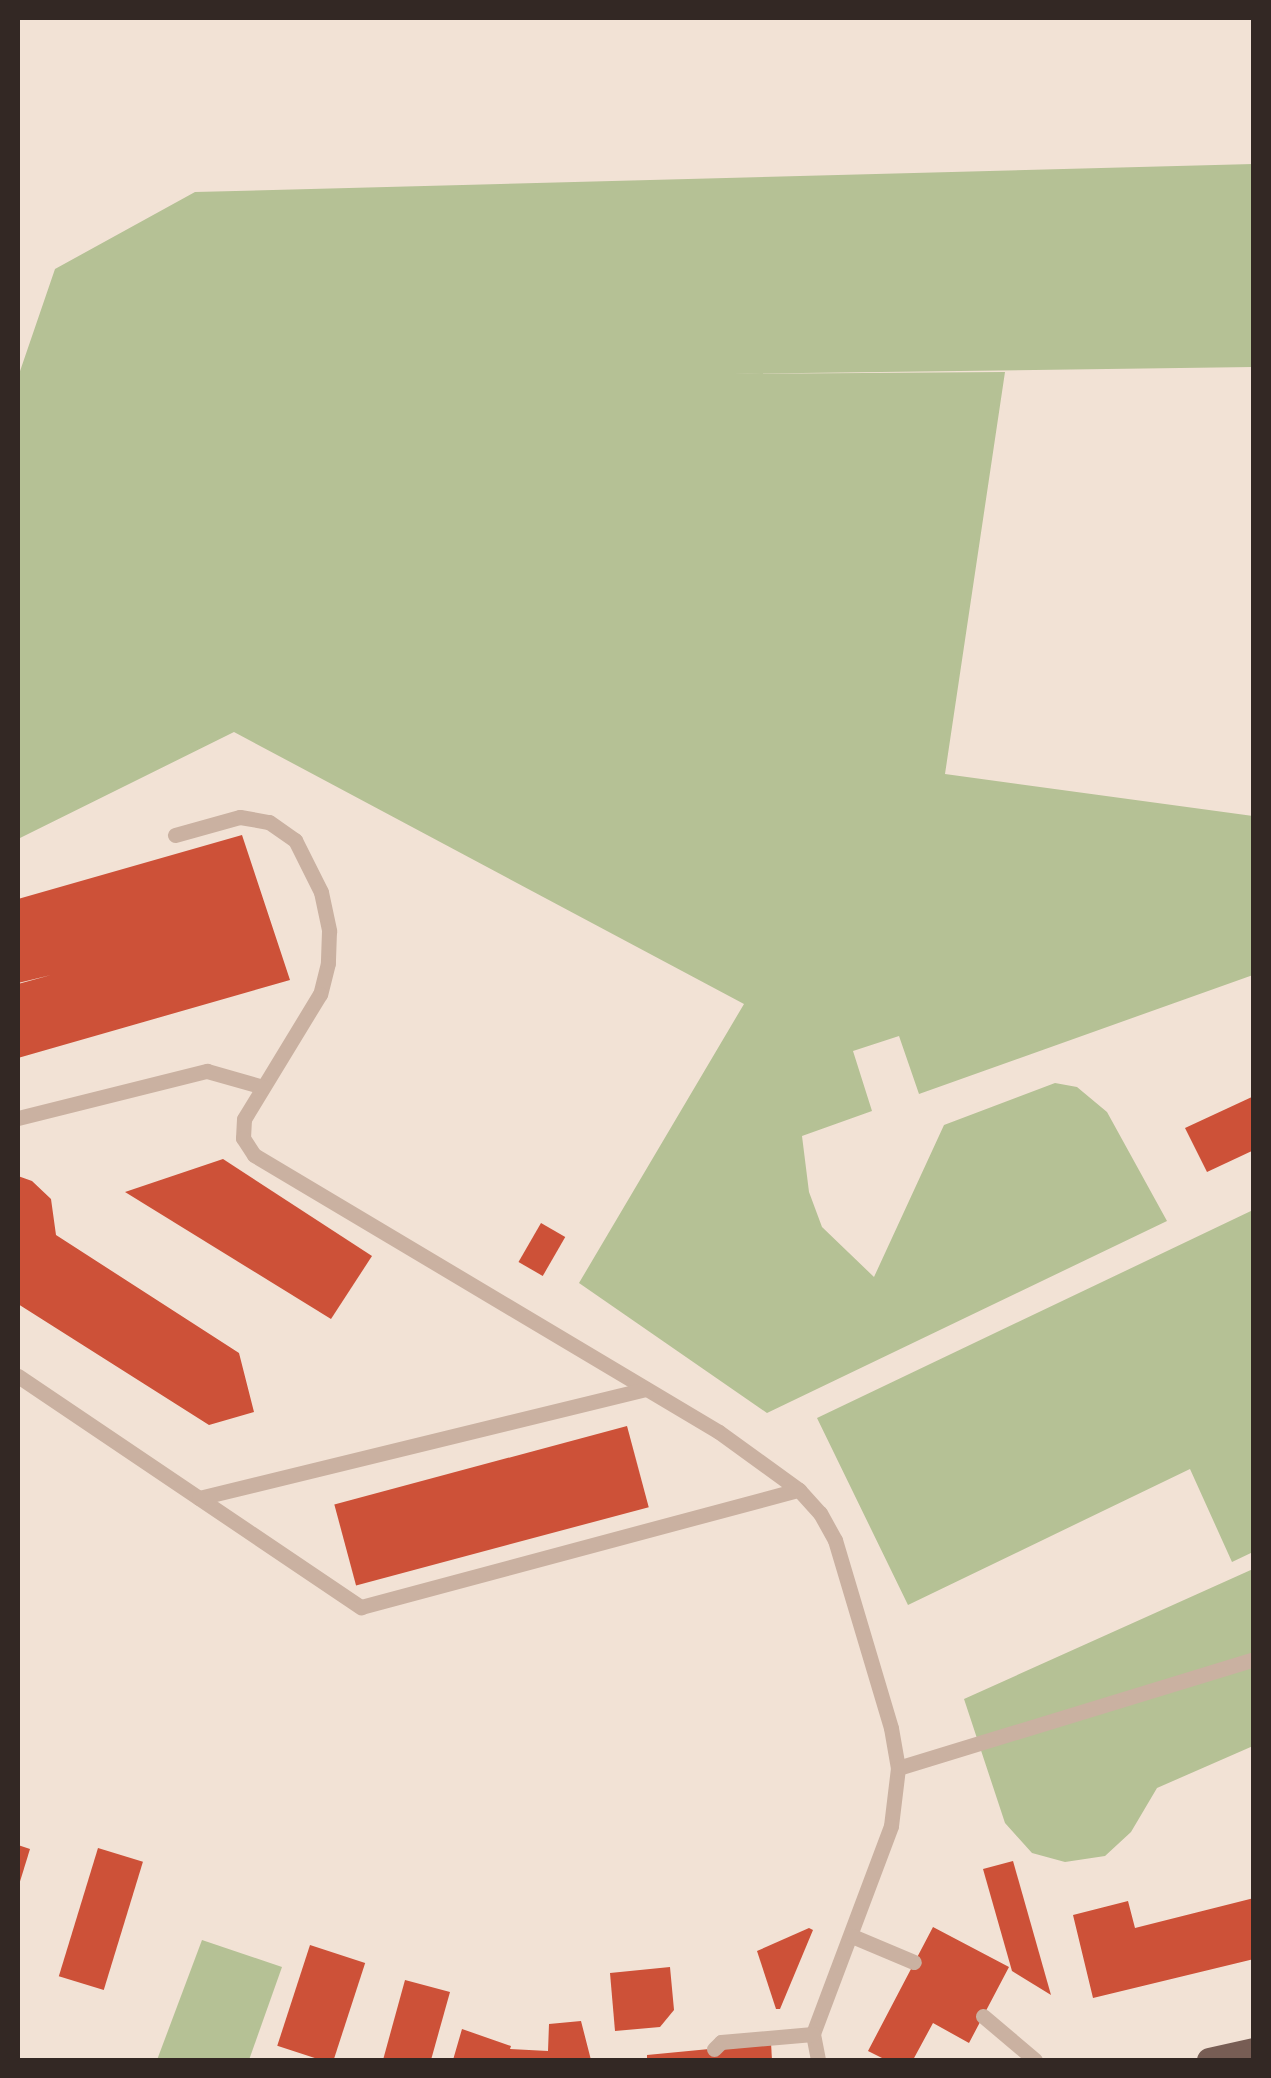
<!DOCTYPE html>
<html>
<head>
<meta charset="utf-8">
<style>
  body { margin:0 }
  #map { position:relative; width:1271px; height:2078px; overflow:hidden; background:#f2e2d5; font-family:"Work Sans",sans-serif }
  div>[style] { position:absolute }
  .green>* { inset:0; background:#b5c195 }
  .building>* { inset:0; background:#cd5138; transform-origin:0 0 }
  .lane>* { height:15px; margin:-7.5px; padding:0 7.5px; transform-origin:7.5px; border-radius:7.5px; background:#cab1a1 }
  .primary>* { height:25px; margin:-12.5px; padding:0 12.5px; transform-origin:12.5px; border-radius:12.5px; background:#775d54 }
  span { translate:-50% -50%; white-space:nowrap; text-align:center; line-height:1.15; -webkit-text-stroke:10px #faede1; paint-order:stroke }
  .frame { position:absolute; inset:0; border:20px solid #332824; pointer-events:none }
</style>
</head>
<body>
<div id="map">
  <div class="green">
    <div style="clip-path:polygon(1253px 164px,1253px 367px,732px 374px,1005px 372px,945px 774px,1253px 816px,1253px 975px,919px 1094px,899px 1036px,853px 1051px,872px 1111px,802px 1136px,809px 1192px,822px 1227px,874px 1277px,944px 1125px,1055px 1083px,1077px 1087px,1107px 1112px,1167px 1221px,767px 1413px,579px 1283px,744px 1004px,234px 732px,18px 839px,18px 377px,55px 269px,195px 192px)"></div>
    <div style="clip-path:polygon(1253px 1210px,1253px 1552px,1232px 1562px,1190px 1469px,908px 1605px,817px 1418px)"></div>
    <div style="clip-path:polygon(1253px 1569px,1253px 1746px,1157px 1788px,1131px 1832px,1105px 1856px,1065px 1862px,1032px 1853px,1005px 1823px,964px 1699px)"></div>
    <div style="clip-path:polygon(202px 1940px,282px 1967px,249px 2060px,157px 2060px)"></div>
  </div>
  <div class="building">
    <div style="clip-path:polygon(242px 835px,290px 980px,18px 1058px,18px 984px,51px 975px,18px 983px,18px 899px)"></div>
    <div style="clip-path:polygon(1254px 1096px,1254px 1150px,1207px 1172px,1185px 1128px)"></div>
    <div style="clip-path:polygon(223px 1159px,372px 1256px,331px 1319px,125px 1192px)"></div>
    <div style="clip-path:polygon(18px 1176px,32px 1181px,51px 1199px,56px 1235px,239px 1353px,254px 1412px,209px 1425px,18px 1304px)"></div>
    <div style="left:541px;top:1223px;width:28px;height:45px;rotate:30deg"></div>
    <div style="left:627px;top:1426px;width:84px;height:303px;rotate:75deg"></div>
    <div style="clip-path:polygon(18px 1845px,30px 1849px,18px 1888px)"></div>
    <div style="left:98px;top:1848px;width:47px;height:134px;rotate:17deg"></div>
    <div style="clip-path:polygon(1013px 1861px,1051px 1995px,1012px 1971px,983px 1869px)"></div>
    <div style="clip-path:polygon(1254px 1898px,1254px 1959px,1093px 1998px,1073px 1915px,1128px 1901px,1135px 1928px)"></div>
    <div style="clip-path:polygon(933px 1927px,1009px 1967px,969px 2043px,933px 2023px,913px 2060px,886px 2060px,868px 2051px)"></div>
    <div style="clip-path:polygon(809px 1928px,813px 1930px,780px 2009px,776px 2009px,757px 1951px)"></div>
    <div style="left:310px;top:1945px;width:58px;height:106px;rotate:18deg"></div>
    <div style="clip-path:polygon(670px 1967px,674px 2010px,660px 2027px,615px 2031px,610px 1973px)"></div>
    <div style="clip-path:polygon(405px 1980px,450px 1992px,431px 2060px,383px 2060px)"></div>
    <div style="clip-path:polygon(581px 2021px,591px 2060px,453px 2060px,462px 2029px,511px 2046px,510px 2049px,548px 2051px,549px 2024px)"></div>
    <div style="clip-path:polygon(771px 2043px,772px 2060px,647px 2060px,647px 2055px)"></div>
  </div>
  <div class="lane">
    <div style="left:175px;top:835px;width:67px;rotate:-15.5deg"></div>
    <div style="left:240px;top:817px;width:29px;rotate:10deg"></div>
    <div style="left:269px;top:822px;width:32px;rotate:35deg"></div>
    <div style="left:295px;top:840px;width:58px;rotate:63.4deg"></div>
    <div style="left:321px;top:892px;width:40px;rotate:78deg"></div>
    <div style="left:329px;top:931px;width:32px;rotate:92deg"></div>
    <div style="left:328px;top:963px;width:32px;rotate:104deg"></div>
    <div style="left:320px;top:994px;width:146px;rotate:121.3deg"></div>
    <div style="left:244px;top:1119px;width:19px;rotate:93deg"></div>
    <div style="left:243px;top:1138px;width:20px;rotate:57deg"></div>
    <div style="left:254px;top:1155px;width:541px;rotate:30.78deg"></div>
    <div style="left:719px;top:1432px;width:99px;rotate:35.9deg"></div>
    <div style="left:799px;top:1490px;width:31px;rotate:48deg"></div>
    <div style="left:820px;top:1513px;width:31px;rotate:61deg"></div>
    <div style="left:835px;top:1540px;width:196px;rotate:73.4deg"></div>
    <div style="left:891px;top:1728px;width:41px;rotate:80.1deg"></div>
    <div style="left:898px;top:1768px;width:58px;rotate:96.9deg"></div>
    <div style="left:891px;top:1826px;width:222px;rotate:110.6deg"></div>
    <div style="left:813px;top:2034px;width:26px;rotate:79deg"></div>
    <div style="left:18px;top:1118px;width:195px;rotate:-14deg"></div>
    <div style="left:207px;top:1071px;width:58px;rotate:15.9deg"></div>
    <div style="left:18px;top:1376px;width:414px;rotate:34deg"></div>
    <div style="left:361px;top:1607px;width:453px;rotate:-15deg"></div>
    <div style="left:199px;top:1498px;width:460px;rotate:-13.7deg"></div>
    <div style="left:898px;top:1768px;width:372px;rotate:-17deg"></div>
    <div style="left:852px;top:1936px;width:67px;rotate:22.8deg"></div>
    <div style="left:983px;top:2016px;width:68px;rotate:40.2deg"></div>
    <div style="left:714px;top:2049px;width:10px;rotate:-45deg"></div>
    <div style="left:721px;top:2042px;width:92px;rotate:-5deg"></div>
  </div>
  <div class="primary">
    <div style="left:1209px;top:2060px;width:46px;rotate:-12.5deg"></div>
  </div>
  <div class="frame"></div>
</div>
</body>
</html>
